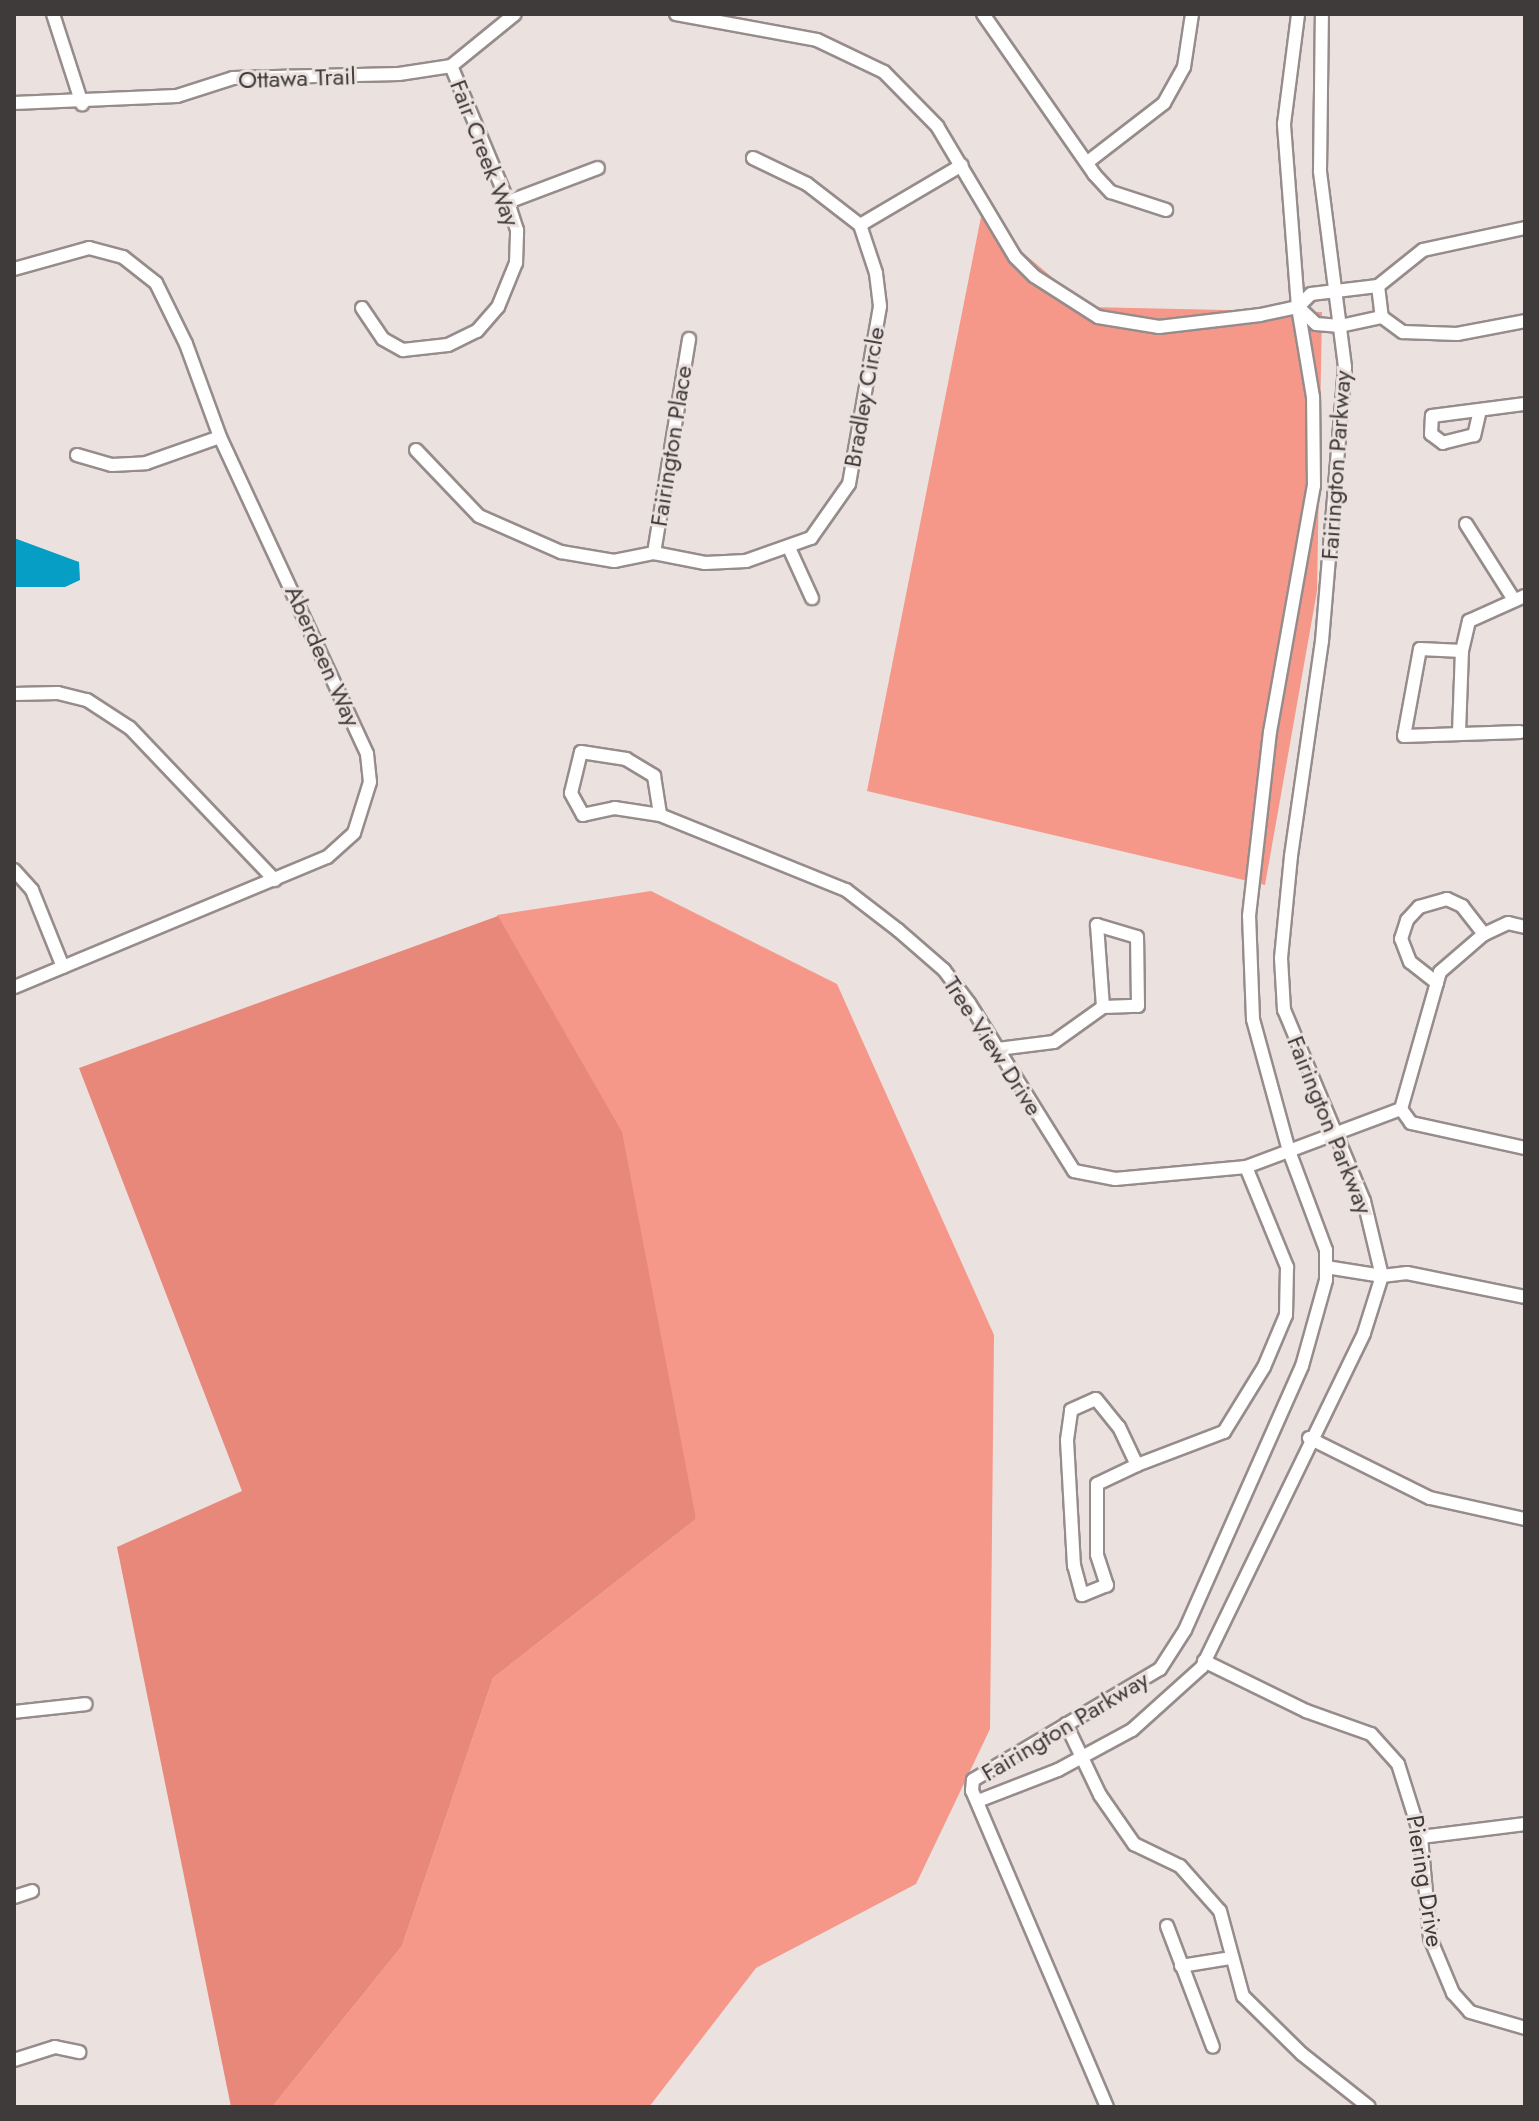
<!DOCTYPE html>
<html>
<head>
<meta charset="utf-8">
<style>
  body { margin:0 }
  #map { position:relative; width:1539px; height:2121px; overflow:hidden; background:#ebe1df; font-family:Jost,sans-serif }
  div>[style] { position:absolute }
  .green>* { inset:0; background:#f59789 }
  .forest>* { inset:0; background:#e8887a }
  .water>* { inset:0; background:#069ec4 }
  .roads { filter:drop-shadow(2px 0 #968c8b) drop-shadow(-2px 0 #968c8b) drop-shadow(0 2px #968c8b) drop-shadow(0 -2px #968c8b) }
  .minor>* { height:12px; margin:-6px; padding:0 6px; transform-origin:6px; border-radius:6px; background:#fff }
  span { translate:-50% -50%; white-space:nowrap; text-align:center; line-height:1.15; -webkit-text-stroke:6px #ebe1df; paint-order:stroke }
  .street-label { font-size:24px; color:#3f3b3a }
  .frame { position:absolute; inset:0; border:16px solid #3f3b3a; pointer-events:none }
</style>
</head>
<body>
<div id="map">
  <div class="green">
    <div style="clip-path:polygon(981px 217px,1087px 307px,1322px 312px,1317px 591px,1265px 885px,867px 791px)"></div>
    <div style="clip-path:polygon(651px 891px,837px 984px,994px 1335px,990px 1729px,916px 1884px,756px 1968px,649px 2107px,272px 2107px,402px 1946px,493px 1678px,696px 1519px,497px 915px)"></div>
  </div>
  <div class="forest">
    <div style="clip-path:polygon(498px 916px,622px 1132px,696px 1519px,493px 1678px,402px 1946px,272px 2107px,231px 2107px,117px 1547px,242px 1491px,79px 1068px)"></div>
  </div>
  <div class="water">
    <div style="clip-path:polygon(14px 538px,79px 562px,80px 580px,65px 587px,14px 587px)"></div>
  </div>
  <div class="roads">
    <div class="minor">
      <div style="left:53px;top:14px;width:95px;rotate:72.1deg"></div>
      <div style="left:676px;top:14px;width:143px;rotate:10.4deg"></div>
      <div style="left:817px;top:40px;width:74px;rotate:25.5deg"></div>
      <div style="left:884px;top:72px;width:76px;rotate:45.5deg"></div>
      <div style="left:937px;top:126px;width:152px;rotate:59.2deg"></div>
      <div style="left:1015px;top:257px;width:27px;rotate:45deg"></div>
      <div style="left:1034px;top:276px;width:76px;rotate:32.6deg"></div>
      <div style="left:1098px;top:317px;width:62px;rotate:9.3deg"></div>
      <div style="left:1159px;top:327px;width:102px;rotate:-6.8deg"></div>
      <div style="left:1260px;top:315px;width:39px;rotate:-12deg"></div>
      <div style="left:1298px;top:307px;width:18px;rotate:-45deg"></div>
      <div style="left:1311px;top:294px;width:67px;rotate:-6.8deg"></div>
      <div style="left:983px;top:14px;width:195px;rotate:55.2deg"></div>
      <div style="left:1094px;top:174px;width:25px;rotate:47deg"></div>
      <div style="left:1111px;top:192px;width:58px;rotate:18.1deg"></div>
      <div style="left:14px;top:103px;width:163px;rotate:-2.5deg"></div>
      <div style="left:177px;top:96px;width:59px;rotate:-17.8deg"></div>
      <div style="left:233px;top:78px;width:166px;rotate:-1.4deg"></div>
      <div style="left:399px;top:74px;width:53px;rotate:-8.7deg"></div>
      <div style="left:451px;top:66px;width:82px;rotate:-39.1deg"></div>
      <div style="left:1089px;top:161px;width:95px;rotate:-37.7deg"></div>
      <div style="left:1164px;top:103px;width:41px;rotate:-60.9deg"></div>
      <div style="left:1184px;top:67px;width:54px;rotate:-81.4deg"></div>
      <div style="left:508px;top:202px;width:96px;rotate:-20.7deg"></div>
      <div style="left:860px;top:225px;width:118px;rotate:-30.5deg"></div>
      <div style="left:1525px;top:228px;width:104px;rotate:167.8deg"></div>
      <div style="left:1423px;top:250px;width:58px;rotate:141.3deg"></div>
      <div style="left:1378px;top:286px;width:31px;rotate:83deg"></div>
      <div style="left:1382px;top:317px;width:26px;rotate:36deg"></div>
      <div style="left:1403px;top:332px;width:54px;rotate:2.1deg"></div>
      <div style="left:1457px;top:334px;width:69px;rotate:-10.8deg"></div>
      <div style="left:14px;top:269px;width:78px;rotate:-15.6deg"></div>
      <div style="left:89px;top:248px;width:35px;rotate:15deg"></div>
      <div style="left:123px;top:257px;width:42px;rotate:38.2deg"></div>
      <div style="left:156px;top:283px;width:68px;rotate:63.8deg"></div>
      <div style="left:186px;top:344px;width:99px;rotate:69.9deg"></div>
      <div style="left:220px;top:437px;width:349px;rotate:65.1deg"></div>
      <div style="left:367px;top:754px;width:28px;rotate:84deg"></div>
      <div style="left:370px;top:782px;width:53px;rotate:107.4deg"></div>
      <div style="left:354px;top:833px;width:36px;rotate:138deg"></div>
      <div style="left:327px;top:857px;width:339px;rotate:157.4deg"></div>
      <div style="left:1298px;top:307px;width:25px;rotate:43deg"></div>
      <div style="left:1316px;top:324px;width:24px;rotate:5deg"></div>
      <div style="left:1340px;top:326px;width:43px;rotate:-12.1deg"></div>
      <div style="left:362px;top:308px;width:37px;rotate:56deg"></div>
      <div style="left:383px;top:339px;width:23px;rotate:29deg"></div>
      <div style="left:403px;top:350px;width:45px;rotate:-6.3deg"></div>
      <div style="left:448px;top:345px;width:32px;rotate:-26deg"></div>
      <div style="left:477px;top:331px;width:32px;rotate:-49deg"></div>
      <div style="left:498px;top:307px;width:48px;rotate:-67.8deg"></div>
      <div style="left:516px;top:263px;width:33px;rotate:-88deg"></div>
      <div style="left:517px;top:230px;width:29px;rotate:-108deg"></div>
      <div style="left:508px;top:202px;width:147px;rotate:-112.7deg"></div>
      <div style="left:1480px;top:410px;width:26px;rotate:103deg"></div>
      <div style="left:1474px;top:435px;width:32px;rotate:166deg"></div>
      <div style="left:1443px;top:443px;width:15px;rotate:-143deg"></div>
      <div style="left:1431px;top:434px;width:18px;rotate:-87deg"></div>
      <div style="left:1432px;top:416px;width:94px;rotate:-7.4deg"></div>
      <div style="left:416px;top:450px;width:91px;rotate:46.3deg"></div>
      <div style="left:479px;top:516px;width:90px;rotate:23.7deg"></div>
      <div style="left:561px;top:552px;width:54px;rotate:9.6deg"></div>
      <div style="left:614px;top:561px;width:41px;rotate:-11.3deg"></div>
      <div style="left:654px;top:553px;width:52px;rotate:11.1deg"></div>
      <div style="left:705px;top:563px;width:41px;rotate:-2.8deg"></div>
      <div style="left:746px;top:561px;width:69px;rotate:-19.5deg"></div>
      <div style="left:811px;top:538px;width:66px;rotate:-54.9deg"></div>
      <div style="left:849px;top:484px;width:181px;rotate:-80.1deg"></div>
      <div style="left:880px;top:306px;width:33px;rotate:-97deg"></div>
      <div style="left:876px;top:273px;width:51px;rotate:-108.4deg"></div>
      <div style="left:860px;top:225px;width:67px;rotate:-142.3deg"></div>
      <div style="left:807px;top:184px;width:60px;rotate:-154.3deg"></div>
      <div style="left:77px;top:455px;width:36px;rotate:16deg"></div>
      <div style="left:112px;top:465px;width:34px;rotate:-3deg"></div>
      <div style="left:146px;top:463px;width:78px;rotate:-19.4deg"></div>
      <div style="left:1466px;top:524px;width:90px;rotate:57.7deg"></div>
      <div style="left:790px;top:550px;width:53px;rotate:65.4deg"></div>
      <div style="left:654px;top:553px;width:217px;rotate:-80.7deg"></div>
      <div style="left:1462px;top:651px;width:42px;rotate:-177.3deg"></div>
      <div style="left:1420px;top:649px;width:88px;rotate:100.4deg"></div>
      <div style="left:1404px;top:736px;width:116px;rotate:-2deg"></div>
      <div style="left:14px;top:694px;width:44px;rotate:-1.3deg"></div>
      <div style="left:58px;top:693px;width:30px;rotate:14deg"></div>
      <div style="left:87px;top:700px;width:51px;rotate:33.1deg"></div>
      <div style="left:130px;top:728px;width:210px;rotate:46.4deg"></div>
      <div style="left:1459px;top:732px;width:81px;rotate:-87.9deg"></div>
      <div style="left:1462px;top:651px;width:31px;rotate:-77deg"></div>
      <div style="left:1469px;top:621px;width:61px;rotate:-24.1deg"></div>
      <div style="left:660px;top:815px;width:46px;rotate:-171.2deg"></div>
      <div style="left:615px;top:808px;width:33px;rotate:168deg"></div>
      <div style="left:583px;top:815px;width:25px;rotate:-119deg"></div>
      <div style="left:571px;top:793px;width:42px;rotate:-76.3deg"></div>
      <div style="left:581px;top:752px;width:46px;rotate:8.8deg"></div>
      <div style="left:626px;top:759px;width:33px;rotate:31deg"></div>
      <div style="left:654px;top:776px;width:39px;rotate:81deg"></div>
      <div style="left:660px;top:815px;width:201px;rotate:22deg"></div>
      <div style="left:846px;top:890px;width:66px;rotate:37.6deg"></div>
      <div style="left:898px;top:930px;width:61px;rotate:41deg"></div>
      <div style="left:944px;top:970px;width:41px;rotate:52.9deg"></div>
      <div style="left:969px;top:1003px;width:198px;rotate:58deg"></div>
      <div style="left:1074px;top:1171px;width:42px;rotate:11deg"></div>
      <div style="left:1115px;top:1179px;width:132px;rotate:-5.2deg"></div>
      <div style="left:1246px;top:1167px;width:165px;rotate:-20.5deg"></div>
      <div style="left:14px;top:870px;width:27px;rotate:48deg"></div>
      <div style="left:32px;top:890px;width:83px;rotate:68.1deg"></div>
      <div style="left:1525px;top:927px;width:17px;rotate:-167deg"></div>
      <div style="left:1508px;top:923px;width:26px;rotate:155deg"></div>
      <div style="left:1484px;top:934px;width:58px;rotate:139.2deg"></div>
      <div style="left:1440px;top:972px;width:142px;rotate:105.9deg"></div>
      <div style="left:1401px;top:1109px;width:17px;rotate:54deg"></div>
      <div style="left:1411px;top:1123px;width:117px;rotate:12.4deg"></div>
      <div style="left:1437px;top:983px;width:34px;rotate:-142deg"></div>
      <div style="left:1410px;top:962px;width:25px;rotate:-111deg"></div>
      <div style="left:1401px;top:939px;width:20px;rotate:-72deg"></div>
      <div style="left:1407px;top:920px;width:18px;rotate:-47deg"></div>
      <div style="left:1419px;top:907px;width:29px;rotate:-16deg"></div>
      <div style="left:1447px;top:899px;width:17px;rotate:25deg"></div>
      <div style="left:1462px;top:906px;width:36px;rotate:52deg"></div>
      <div style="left:998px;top:1049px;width:56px;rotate:-7.1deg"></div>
      <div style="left:1054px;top:1042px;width:60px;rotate:-35.5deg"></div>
      <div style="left:1103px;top:1007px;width:35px;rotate:-2deg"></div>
      <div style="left:1138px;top:1006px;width:69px;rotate:-90.8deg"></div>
      <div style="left:1137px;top:937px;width:42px;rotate:-163.3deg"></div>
      <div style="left:1097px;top:925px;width:82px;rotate:85.8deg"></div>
      <div style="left:1326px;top:1267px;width:57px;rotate:9.1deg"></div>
      <div style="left:1382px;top:1276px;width:25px;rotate:-7deg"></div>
      <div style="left:1407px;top:1273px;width:120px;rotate:11.5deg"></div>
      <div style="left:1096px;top:1399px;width:36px;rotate:51deg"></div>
      <div style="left:1119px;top:1427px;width:42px;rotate:64.7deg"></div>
      <div style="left:1137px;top:1465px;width:44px;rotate:154.6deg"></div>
      <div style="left:1097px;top:1484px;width:71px;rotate:90deg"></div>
      <div style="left:1097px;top:1555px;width:32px;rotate:72deg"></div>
      <div style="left:1107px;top:1585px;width:27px;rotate:158deg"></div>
      <div style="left:1082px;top:1595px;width:30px;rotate:-105deg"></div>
      <div style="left:1074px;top:1566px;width:126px;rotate:-93.2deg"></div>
      <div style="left:1067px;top:1440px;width:30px;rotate:-82deg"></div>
      <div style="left:1071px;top:1410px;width:27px;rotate:-24deg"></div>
      <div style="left:1309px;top:1438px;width:135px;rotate:26.4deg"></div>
      <div style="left:1430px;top:1498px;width:97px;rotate:12.5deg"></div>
      <div style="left:1137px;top:1465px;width:93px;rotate:-20.8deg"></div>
      <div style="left:1224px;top:1432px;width:76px;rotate:-58.4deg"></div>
      <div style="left:1264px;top:1367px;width:56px;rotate:-67.1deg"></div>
      <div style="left:1286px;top:1315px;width:48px;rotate:-88.8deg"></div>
      <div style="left:1287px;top:1267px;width:108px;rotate:-112.3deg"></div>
      <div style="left:1204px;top:1661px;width:114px;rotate:26.1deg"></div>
      <div style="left:1306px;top:1711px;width:69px;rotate:19.5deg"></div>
      <div style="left:1371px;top:1734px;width:40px;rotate:48deg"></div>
      <div style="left:1398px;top:1764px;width:77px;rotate:72.5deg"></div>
      <div style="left:1421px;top:1837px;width:101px;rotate:84.9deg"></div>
      <div style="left:1430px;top:1938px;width:60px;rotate:67.3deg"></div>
      <div style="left:1453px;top:1993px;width:25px;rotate:48deg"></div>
      <div style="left:1470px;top:2012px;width:57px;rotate:16.2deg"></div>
      <div style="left:14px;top:1712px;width:72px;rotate:-6.3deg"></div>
      <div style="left:1066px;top:1724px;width:79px;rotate:64.4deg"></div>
      <div style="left:1100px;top:1795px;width:60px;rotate:55.2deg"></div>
      <div style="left:1134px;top:1844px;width:51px;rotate:25.6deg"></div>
      <div style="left:1180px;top:1866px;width:60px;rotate:48.4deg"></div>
      <div style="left:1220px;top:1911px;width:88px;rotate:74.9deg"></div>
      <div style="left:1243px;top:1996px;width:83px;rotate:44.5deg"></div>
      <div style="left:1302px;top:2054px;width:85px;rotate:38.3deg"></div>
      <div style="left:978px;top:1801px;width:86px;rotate:-21.2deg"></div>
      <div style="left:1058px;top:1770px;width:84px;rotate:-28.4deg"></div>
      <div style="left:1132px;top:1730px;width:94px;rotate:-42deg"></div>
      <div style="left:1202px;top:1667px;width:371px;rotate:-64.1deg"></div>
      <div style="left:1364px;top:1333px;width:60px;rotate:-72.5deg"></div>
      <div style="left:1382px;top:1276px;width:77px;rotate:-103.5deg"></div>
      <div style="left:1364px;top:1201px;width:207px;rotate:-112.7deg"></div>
      <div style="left:1284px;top:1010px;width:52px;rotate:-93.3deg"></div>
      <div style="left:1281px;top:958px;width:102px;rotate:-84.4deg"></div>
      <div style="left:1291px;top:856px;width:217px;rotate:-81.8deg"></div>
      <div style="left:1322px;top:641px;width:275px;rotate:-85.2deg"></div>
      <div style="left:1345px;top:367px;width:198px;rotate:-97.3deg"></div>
      <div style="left:1320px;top:171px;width:157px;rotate:-89.3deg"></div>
      <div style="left:1421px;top:1837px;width:105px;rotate:-7.1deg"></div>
      <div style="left:14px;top:1897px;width:19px;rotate:-18deg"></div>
      <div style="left:1167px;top:1926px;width:129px;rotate:69.2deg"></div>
      <div style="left:1181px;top:1966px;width:51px;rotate:-9.1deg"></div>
      <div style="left:14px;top:2060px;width:43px;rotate:-17.6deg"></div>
      <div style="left:55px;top:2047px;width:25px;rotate:12deg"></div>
      <div style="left:1107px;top:2107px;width:344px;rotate:-113.1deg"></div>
      <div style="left:972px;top:1791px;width:11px;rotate:-85deg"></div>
      <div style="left:973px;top:1780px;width:217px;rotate:-30.7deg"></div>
      <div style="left:1160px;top:1669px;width:46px;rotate:-57.3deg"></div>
      <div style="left:1185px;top:1630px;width:289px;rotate:-66.1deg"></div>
      <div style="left:1302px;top:1366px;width:89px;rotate:-74.4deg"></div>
      <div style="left:1326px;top:1280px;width:30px;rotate:-90deg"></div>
      <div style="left:1326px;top:1250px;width:106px;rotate:-110.5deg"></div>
      <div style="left:1289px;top:1151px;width:137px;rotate:-105.3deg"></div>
      <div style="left:1253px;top:1019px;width:103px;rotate:-92.2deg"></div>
      <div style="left:1249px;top:916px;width:185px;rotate:-83.5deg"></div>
      <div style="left:1270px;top:732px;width:250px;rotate:-79.9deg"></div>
      <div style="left:1314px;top:486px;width:89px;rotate:-90.6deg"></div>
      <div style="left:1313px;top:397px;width:91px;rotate:-99.5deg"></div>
      <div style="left:1298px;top:307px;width:184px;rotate:-94.4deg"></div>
      <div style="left:1284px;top:124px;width:111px;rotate:-82.7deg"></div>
    </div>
  </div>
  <div class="street-label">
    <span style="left:297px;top:78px;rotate:-2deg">Ottawa Trail</span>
    <span style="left:485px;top:153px;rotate:69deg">Fair Creek Way</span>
    <span style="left:864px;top:397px;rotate:-80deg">Bradley Circle</span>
    <span style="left:671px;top:446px;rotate:-81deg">Fairington Place</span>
    <span style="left:1336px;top:465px;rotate:-86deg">Fairington Parkway</span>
    <span style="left:323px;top:656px;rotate:66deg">Aberdeen Way</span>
    <span style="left:993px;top:1046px;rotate:57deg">Tree View Drive</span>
    <span style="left:1330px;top:1125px;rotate:68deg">Fairington Parkway</span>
    <span style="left:1065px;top:1726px;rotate:-31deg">Fairington Parkway</span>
    <span style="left:1425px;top:1881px;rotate:81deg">Piering Drive</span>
  </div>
  <div class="frame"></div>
</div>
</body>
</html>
